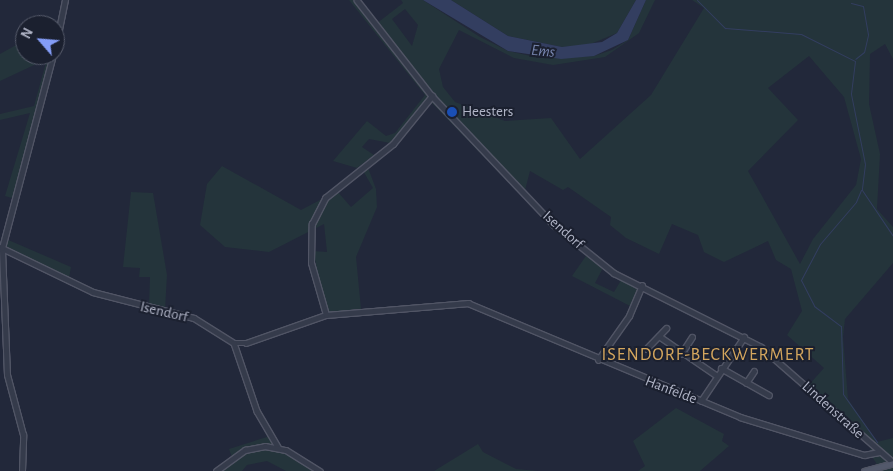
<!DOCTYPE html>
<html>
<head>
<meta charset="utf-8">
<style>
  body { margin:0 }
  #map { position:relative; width:893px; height:471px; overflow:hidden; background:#22283a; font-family:"Alegreya Sans",sans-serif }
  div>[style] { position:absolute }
  .green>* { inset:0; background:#24343b }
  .water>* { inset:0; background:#333e60 }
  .stream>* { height:1px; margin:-0.5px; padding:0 0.5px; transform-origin:0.5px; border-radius:0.5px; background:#333e60 }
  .roads { filter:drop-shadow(1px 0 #515565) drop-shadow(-1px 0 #515565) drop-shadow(0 1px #515565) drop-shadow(0 -1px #515565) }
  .minor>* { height:4.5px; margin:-2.25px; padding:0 2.25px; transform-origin:2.25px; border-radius:2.25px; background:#353b4b }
  .major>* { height:5px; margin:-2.5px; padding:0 2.5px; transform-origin:2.5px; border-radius:2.5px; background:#53596b }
  .dots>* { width:14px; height:14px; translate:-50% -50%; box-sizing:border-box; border:2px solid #1b202f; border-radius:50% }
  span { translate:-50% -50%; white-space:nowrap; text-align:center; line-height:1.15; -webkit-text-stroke:4px #1b202f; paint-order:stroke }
  .poi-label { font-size:15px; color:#b1b5c7 }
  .left { translate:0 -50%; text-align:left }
  .street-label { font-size:15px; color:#b1b5c7 }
  .water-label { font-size:16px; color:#7886af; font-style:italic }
  .quarter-label { font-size:18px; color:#d4a65e; letter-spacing:1px }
  .north { position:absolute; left:15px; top:15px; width:50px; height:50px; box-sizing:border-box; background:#1b202f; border:1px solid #575c6c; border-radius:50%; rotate:297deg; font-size:14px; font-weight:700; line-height:20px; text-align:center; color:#b1b5c7 }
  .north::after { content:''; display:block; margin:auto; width:18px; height:22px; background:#849df8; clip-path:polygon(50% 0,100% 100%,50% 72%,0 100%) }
</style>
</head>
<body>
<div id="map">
  <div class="green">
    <div style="clip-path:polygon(evenodd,349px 0,357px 0,376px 24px,403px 3px,401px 0,423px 0,480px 37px,508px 51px,540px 58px,594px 56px,612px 50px,628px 40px,646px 0,655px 0,639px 33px,605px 57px,553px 65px,514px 58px,459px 30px,439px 69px,443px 87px,455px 102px,505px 121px,551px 118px,580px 159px,651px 95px,704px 8px,692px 0,893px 0,893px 59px,885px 44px,870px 54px,869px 104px,880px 154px,877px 209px,893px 227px,893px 263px,845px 319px,843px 337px,848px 399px,877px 442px,893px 438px,893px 471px,874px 471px,880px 469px,869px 452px,872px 446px,807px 387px,824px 368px,787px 335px,802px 311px,791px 269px,776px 260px,768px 241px,724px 262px,704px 252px,698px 235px,672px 224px,659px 254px,626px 238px,610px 225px,611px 217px,568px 187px,563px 190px,530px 171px,524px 194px,544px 214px,542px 217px,427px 98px,390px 143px,369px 139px,362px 147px,374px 155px,357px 168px,333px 161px,367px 121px,386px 136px,395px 133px,425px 95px,349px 0,405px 9px,418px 25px,412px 46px,392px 19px,405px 9px,349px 0,809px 56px,844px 97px,861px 159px,856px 185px,813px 239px,800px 264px,748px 171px,798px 120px,768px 88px,809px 56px)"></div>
    <div style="clip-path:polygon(451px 0,636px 0,617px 33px,586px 46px,562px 47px,508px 36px)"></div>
    <div style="clip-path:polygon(25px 40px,25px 55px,52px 55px,12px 198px,5px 196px,30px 113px,0 120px,0 114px,34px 106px,47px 59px,0 81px,0 54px)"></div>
    <div style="clip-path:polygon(367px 165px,376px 189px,377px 207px,356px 257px,361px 309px,327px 313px,313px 251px,327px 252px,324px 224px,269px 252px,225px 247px,200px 225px,207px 184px,222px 166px,301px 210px,337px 191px,351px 207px,373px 188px,362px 169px)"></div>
    <div style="clip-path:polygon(131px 192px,153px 193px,167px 275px,165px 310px,149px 306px,150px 277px,139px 277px,140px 268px,123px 267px)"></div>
    <div style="clip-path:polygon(6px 239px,71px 267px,69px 278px,4px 245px)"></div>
    <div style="clip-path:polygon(588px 253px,604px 266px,595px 283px,614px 292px,623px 277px,639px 285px,630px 306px,572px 276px)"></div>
    <div style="clip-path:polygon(676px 408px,724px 434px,722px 441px,729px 446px,700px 471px,638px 471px,645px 466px,633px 441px)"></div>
    <div style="clip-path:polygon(270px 436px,276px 449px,316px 471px,286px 471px,267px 461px,247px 465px,242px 471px,219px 471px,233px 460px,229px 449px)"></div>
    <div style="clip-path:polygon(478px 444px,483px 452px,516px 469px,538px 471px,434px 471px)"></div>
  </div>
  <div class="water">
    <div style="clip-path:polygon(423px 0,451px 0,508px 36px,562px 47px,602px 42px,617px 33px,636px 0,646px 0,628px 40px,594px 56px,561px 59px,508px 51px)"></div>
  </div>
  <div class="stream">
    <div style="left:697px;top:0;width:40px;rotate:45deg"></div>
    <div style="left:725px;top:28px;width:76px;rotate:4.5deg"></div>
    <div style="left:801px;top:34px;width:60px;rotate:26.6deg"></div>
    <div style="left:855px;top:61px;width:33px;rotate:97deg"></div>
    <div style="left:851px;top:94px;width:71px;rotate:78.7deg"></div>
    <div style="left:865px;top:164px;width:26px;rotate:97deg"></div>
    <div style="left:862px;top:190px;width:55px;rotate:56deg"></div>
    <div style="left:851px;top:3px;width:12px;rotate:14deg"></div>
    <div style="left:863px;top:6px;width:29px;rotate:80deg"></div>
    <div style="left:868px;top:35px;width:17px;rotate:103deg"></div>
    <div style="left:864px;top:52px;width:11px;rotate:142deg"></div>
    <div style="left:861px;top:190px;width:13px;rotate:113deg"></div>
    <div style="left:856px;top:202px;width:55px;rotate:130.6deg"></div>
    <div style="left:820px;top:244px;width:41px;rotate:117.8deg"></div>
    <div style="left:801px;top:280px;width:29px;rotate:63deg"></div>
    <div style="left:814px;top:306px;width:34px;rotate:37deg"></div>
    <div style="left:841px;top:326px;width:68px;rotate:88.3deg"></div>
    <div style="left:843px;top:394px;width:59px;rotate:54.7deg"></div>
  </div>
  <div class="roads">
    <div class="minor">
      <div style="left:357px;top:0;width:122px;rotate:52deg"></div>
      <div style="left:432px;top:96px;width:178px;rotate:46.6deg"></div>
      <div style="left:554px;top:225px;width:77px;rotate:38.7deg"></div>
      <div style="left:614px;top:273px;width:165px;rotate:26.7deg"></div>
      <div style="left:761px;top:347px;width:175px;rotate:41.1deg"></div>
      <div style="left:55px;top:49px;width:50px;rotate:-78.5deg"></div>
      <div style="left:0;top:247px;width:103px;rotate:25.8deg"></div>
      <div style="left:93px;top:292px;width:104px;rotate:14.4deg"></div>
      <div style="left:194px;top:318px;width:47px;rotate:32deg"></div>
      <div style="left:234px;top:343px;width:12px"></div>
      <div style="left:246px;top:343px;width:85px;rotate:-19.3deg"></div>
      <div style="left:326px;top:315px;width:143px;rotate:-4.8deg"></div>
      <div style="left:468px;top:303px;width:295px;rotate:22.7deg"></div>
      <div style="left:740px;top:417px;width:130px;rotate:17deg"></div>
      <div style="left:864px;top:455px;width:15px;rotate:-11deg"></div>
      <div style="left:326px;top:315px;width:54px;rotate:-106.1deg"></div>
      <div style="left:311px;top:263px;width:39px;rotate:-89deg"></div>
      <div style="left:312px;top:224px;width:29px;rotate:-63deg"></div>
      <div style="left:325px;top:198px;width:87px;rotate:-38.5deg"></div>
      <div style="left:393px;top:144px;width:62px;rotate:-50.9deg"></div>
      <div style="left:659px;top:336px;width:69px;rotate:34.4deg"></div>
      <div style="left:234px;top:343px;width:72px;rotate:71.3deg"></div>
      <div style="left:257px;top:411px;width:42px;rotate:59.7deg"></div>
      <div style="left:646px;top:349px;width:29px;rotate:-46deg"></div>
      <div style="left:681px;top:354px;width:20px;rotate:-57deg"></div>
      <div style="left:598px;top:360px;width:54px;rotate:-54.8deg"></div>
      <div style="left:629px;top:316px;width:33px;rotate:-67deg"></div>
      <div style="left:721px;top:368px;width:55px;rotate:29.4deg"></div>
      <div style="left:746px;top:383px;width:14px;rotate:-56deg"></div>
      <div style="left:701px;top:401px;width:77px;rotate:-56.1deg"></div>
      <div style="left:22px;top:471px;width:36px;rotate:-88deg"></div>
      <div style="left:23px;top:435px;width:62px;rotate:-104.9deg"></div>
      <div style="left:7px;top:375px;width:127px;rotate:-92.3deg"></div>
      <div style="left:2px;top:248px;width:200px;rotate:-75.2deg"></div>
      <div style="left:216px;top:471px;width:36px;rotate:-36deg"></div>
      <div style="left:245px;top:450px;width:20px;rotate:-11deg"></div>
      <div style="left:265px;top:446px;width:21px;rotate:11deg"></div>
      <div style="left:286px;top:450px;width:40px;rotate:32deg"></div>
    </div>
    <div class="major">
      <div style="left:864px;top:471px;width:30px;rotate:-15deg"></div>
    </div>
  </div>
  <div class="dots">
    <div style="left:452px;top:112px;background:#1a4fb4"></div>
  </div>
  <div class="poi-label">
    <span class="left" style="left:462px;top:112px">Heesters</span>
  </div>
  <div class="street-label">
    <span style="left:563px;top:230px;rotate:42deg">Isendorf</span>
    <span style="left:164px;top:312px;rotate:13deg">Isendorf</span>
    <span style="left:671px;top:390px;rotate:21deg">Hanfelde</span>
    <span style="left:833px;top:410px;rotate:42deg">Lindenstraße</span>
  </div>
  <div class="water-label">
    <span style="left:543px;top:51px;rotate:5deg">Ems</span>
  </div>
  <div class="quarter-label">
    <span style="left:708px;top:355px">ISENDORF-BECKWERMERT</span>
  </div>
  <div class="north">N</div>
</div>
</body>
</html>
